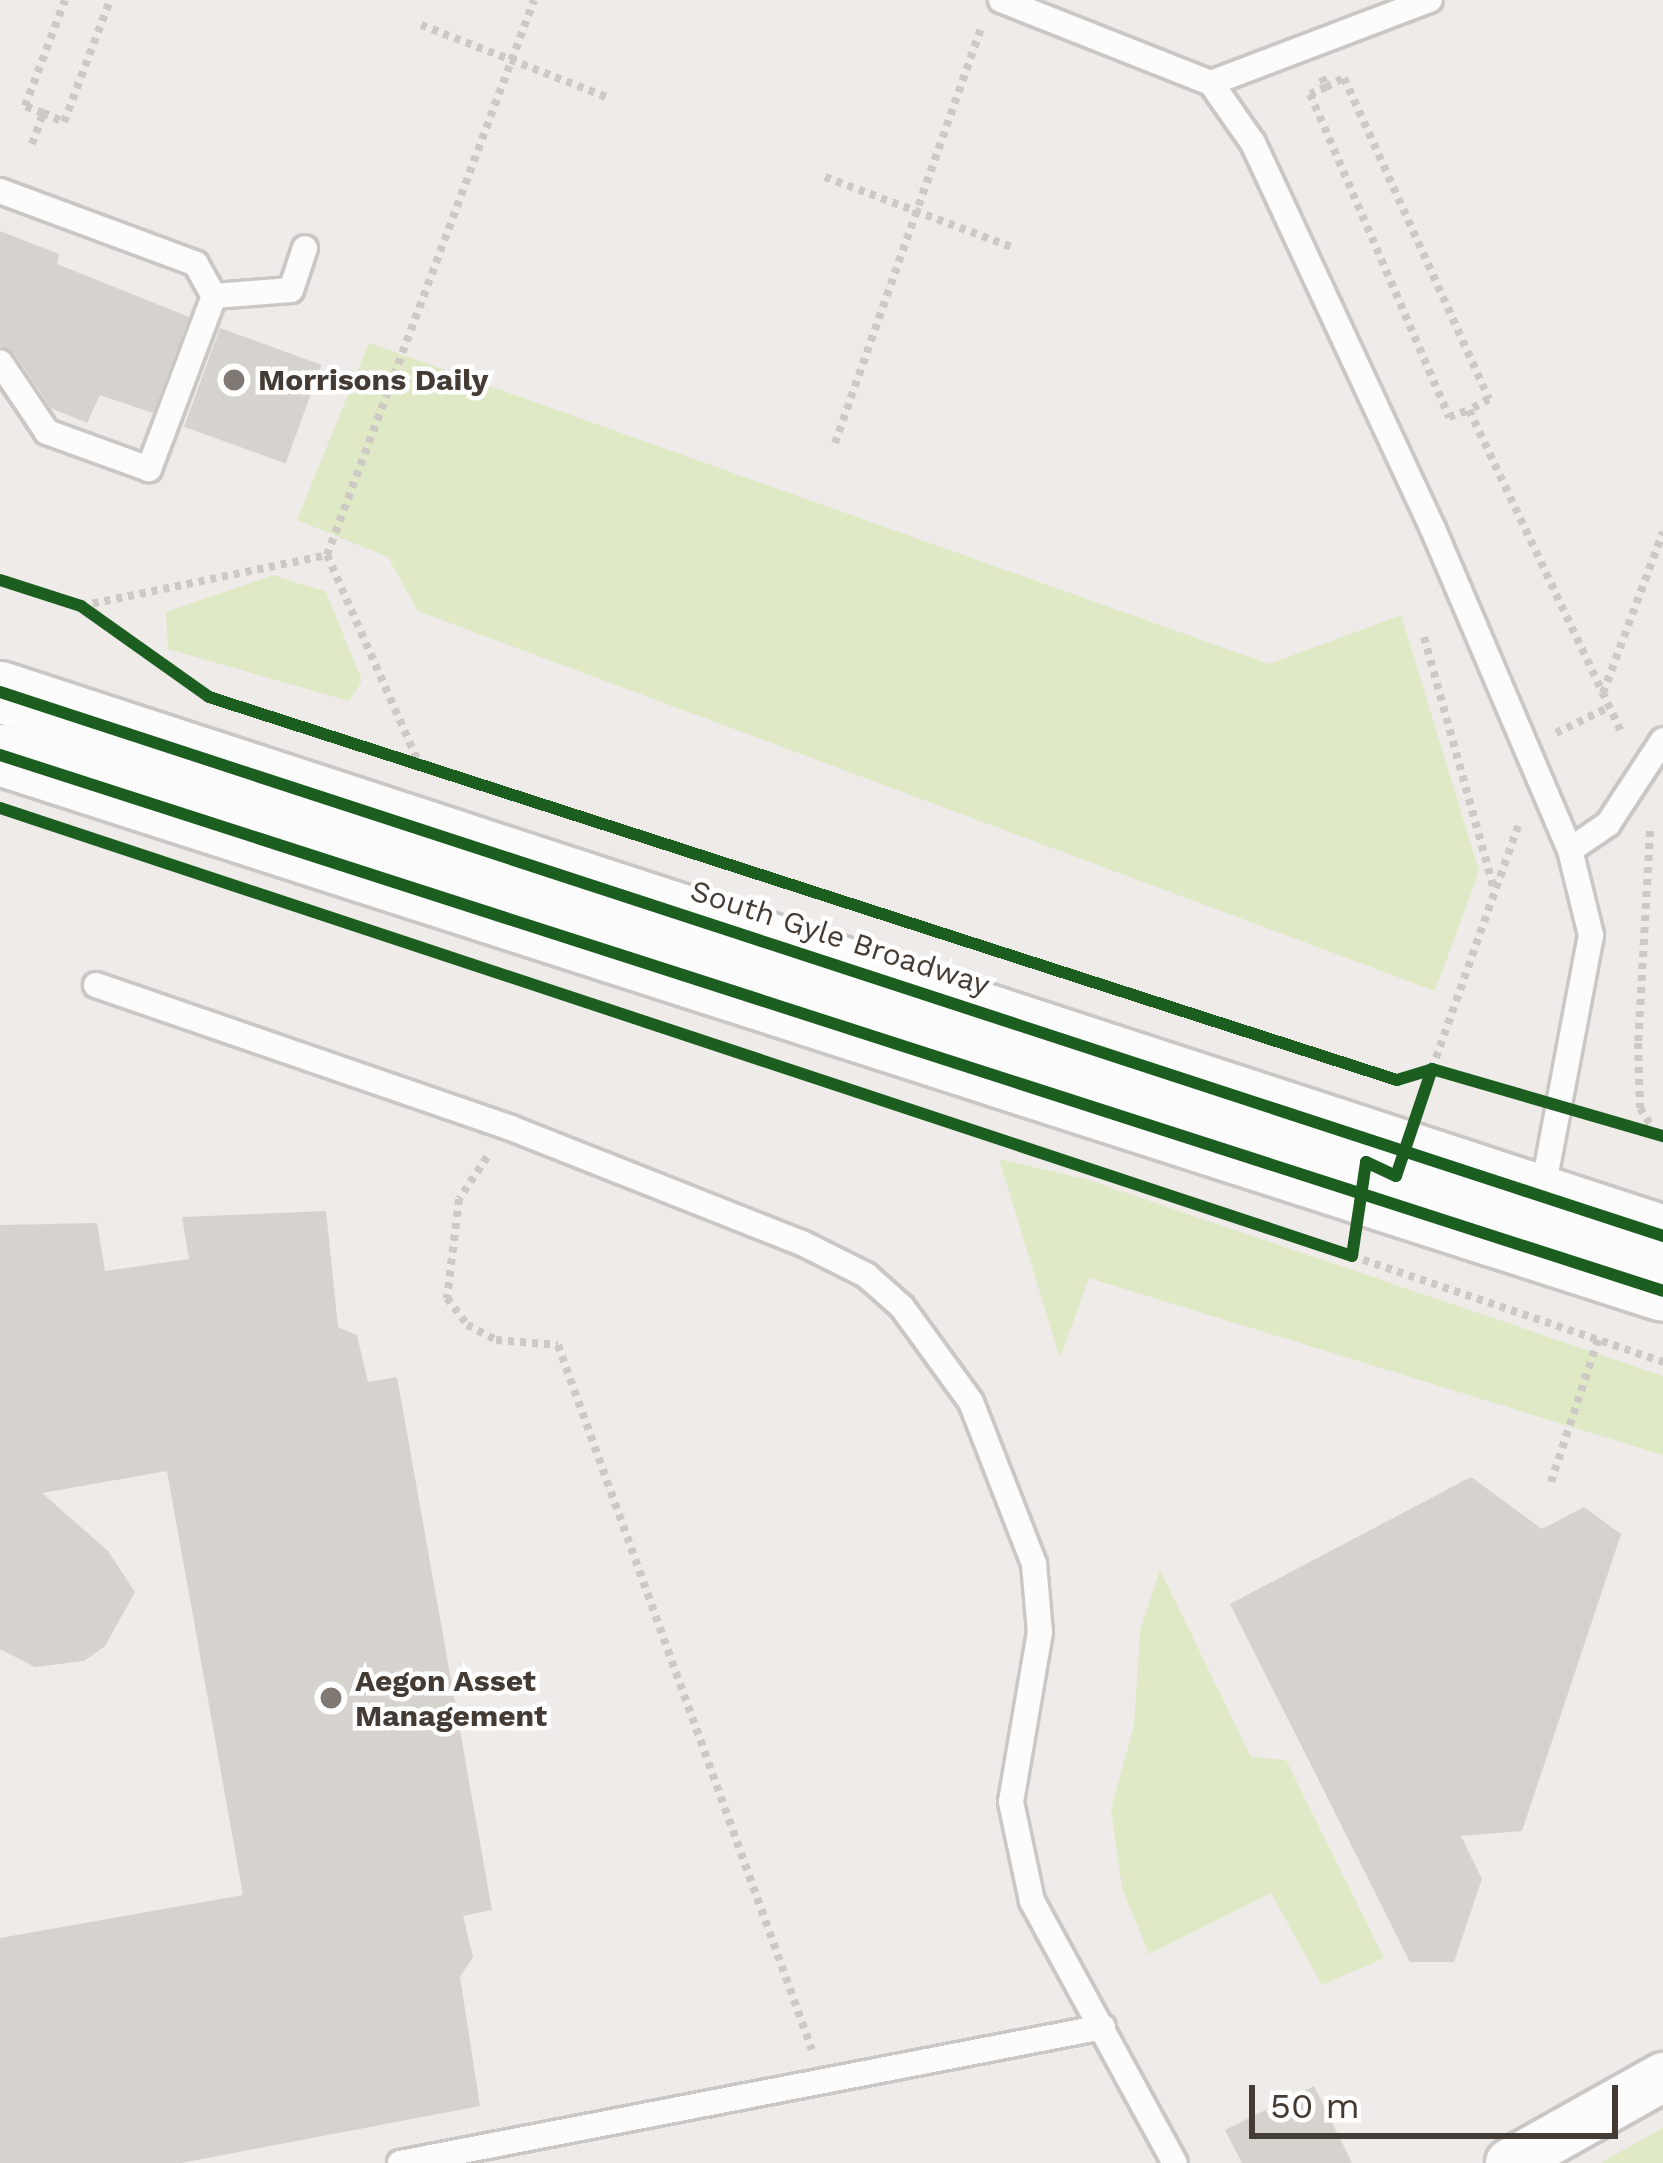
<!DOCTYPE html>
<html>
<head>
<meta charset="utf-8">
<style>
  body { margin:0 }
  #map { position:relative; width:1663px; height:2163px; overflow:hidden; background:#eeebe8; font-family:"Work Sans",sans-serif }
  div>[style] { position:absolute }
  .green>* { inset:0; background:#dfe9c6 }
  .building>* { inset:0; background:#d6d3cf; transform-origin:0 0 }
  .path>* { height:8px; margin-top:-4px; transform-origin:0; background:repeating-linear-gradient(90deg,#cdcac6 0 6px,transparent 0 12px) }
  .roads { filter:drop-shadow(3px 0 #cbc7c4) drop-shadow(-3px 0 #cbc7c4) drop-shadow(0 3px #cbc7c4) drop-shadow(0 -3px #cbc7c4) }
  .service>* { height:24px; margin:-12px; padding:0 12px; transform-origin:12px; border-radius:12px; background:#fcfcfc }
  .minor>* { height:48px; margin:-24px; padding:0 24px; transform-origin:24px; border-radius:24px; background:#fcfcfc }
  .tertiary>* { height:60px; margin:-30px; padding:0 30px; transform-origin:30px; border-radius:30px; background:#fcfcfc }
  .cycleway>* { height:12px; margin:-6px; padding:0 6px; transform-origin:6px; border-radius:6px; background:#1b5e20 }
  .dots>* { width:33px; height:33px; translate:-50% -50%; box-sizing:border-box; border:6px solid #fff; border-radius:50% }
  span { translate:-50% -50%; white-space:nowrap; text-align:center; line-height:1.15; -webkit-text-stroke:9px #fff; paint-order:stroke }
  .poi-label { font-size:30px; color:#443c34; font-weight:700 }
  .left { translate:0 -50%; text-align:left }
  .street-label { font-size:30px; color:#443c34 }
  .scale { position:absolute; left:1249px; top:2085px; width:369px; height:54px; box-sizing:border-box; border:6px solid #443c34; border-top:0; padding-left:15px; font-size:36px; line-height:42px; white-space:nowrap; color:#443c34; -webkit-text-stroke:9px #fff; paint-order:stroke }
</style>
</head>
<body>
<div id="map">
  <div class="green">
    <div style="clip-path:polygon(369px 343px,1269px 664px,1401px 615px,1479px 871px,1435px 991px,418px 611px,388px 557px,297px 520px)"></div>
    <div style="clip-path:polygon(273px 575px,326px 592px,362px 681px,349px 701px,168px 649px,166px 612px)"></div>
    <div style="clip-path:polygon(999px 1159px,1085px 1179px,1663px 1376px,1663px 1455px,1089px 1278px,1060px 1358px)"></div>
    <div style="clip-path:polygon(1160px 1570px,1251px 1757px,1286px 1760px,1384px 1958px,1322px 1985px,1271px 1893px,1149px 1954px,1122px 1888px,1111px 1809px,1134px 1726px,1140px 1631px)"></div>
    <div style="clip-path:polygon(1663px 2128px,1663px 2163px,1600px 2163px)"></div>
  </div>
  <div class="building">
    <div style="clip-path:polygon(0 231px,59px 254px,57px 264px,189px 317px,153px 413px,100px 395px,87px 423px,51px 408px,14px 353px,0 346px)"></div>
    <div style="left:220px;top:328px;width:108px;height:105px;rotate:20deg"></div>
    <div style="clip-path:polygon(326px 1211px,338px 1327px,357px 1335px,368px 1382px,397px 1377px,492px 1910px,463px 1916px,473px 1957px,460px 1977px,480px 2106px,181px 2163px,0 2163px,0 1938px,243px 1895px,167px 1471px,42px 1493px,108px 1551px,135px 1592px,105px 1646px,84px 1661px,35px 1667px,0 1649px,0 1225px,97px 1223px,105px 1271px,189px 1259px,182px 1217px)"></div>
    <div style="clip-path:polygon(1471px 1477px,1542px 1529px,1584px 1507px,1621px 1534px,1522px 1831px,1461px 1836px,1482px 1879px,1454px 1962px,1410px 1962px,1230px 1604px)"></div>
    <div style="clip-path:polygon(1314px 2086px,1352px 2163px,1242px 2163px,1225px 2130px)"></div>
  </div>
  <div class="path">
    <div style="left:421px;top:25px;width:199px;rotate:21.2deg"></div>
    <div style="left:1322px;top:77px;width:11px;rotate:68deg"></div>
    <div style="left:1326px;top:87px;width:17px;rotate:156deg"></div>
    <div style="left:1310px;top:94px;width:352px;rotate:66.7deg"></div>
    <div style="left:1449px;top:417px;width:21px;rotate:-19deg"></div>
    <div style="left:1469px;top:410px;width:358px;rotate:64.7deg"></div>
    <div style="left:1326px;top:87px;width:20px;rotate:-27deg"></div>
    <div style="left:1344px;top:78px;width:352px;rotate:65.7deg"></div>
    <div style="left:1489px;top:399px;width:23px;rotate:151deg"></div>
    <div style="left:43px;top:113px;width:23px;rotate:23deg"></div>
    <div style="left:64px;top:122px;width:130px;rotate:-69.3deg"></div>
    <div style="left:32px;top:144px;width:33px;rotate:-70deg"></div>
    <div style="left:43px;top:113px;width:19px;rotate:-159deg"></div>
    <div style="left:25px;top:106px;width:113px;rotate:-69.3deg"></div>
    <div style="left:825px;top:177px;width:202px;rotate:20.6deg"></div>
    <div style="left:835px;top:443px;width:442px;rotate:-70.6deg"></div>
    <div style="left:327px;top:555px;width:228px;rotate:66.2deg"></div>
    <div style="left:81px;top:606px;width:251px;rotate:-11.7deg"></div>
    <div style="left:327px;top:555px;width:592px;rotate:-69.55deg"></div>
    <div style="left:1424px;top:637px;width:263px;rotate:74.5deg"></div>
    <div style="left:1603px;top:693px;width:172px;rotate:-69.6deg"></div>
    <div style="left:1556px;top:733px;width:59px;rotate:-26.1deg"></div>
    <div style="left:1650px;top:831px;width:212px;rotate:93.2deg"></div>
    <div style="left:1638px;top:1043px;width:65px;rotate:88.2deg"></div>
    <div style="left:1640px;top:1108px;width:22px;rotate:58deg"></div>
    <div style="left:1432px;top:1069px;width:261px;rotate:-70.5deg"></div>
    <div style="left:487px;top:1157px;width:50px;rotate:123.7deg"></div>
    <div style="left:459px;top:1199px;width:100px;rotate:96.9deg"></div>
    <div style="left:447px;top:1298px;width:34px;rotate:53deg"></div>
    <div style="left:467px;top:1325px;width:33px;rotate:27deg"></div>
    <div style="left:496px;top:1340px;width:62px;rotate:4.6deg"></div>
    <div style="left:558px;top:1345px;width:749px;rotate:70.19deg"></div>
    <div style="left:1352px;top:1256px;width:329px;rotate:18.8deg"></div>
    <div style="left:1551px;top:1482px;width:150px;rotate:-71.7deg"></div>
  </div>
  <div class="roads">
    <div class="service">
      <div style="left:1001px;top:0;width:226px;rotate:21.6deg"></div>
      <div style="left:1211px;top:83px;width:73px;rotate:55deg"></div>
      <div style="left:1253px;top:143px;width:426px;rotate:65deg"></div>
      <div style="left:1433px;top:529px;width:349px;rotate:66.9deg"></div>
      <div style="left:1570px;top:850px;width:88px;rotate:76.1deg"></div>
      <div style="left:1591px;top:935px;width:269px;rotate:100.7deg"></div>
      <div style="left:1211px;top:83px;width:234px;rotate:-20.8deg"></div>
      <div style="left:0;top:191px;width:209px;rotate:20.4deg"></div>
      <div style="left:196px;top:264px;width:37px;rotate:61deg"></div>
      <div style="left:214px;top:296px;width:185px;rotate:110.6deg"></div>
      <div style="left:149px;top:469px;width:109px;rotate:-160.1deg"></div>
      <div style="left:47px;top:432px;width:84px;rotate:-123.9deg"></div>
      <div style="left:214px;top:296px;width:77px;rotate:-4.5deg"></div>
      <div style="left:291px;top:290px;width:44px;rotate:-71.6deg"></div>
      <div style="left:1570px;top:850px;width:46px;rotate:-34.4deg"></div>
      <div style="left:1608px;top:824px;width:100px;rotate:-56.8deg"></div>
      <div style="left:96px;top:985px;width:439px;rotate:19deg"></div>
      <div style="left:511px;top:1128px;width:313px;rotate:21.6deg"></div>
      <div style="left:802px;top:1243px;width:72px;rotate:26.6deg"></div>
      <div style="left:866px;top:1275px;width:48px;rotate:41.6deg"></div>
      <div style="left:902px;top:1307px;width:117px;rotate:54deg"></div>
      <div style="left:971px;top:1402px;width:174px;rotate:68.7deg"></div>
      <div style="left:1034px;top:1564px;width:68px;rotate:85deg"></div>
      <div style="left:1040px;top:1632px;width:172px;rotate:99.7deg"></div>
      <div style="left:1011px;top:1802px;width:101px;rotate:78deg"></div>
      <div style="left:1032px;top:1901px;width:298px;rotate:61.4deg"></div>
      <div style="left:400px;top:2163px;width:716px;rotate:-10.95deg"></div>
    </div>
    <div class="minor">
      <div style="left:1510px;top:2163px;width:176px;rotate:-29.3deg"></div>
    </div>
    <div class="tertiary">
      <div style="left:0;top:692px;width:1750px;rotate:18.11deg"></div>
      <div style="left:0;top:755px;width:1747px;rotate:17.86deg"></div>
    </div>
  </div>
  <div class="cycleway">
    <div style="left:0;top:580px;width:85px;rotate:17.8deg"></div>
    <div style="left:81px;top:606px;width:157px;rotate:35.4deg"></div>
    <div style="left:209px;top:697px;width:1248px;rotate:17.87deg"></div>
    <div style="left:1397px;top:1080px;width:37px;rotate:-17deg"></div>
    <div style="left:1432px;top:1069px;width:241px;rotate:16.2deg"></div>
    <div style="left:0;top:692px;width:1750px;rotate:18.11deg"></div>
    <div style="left:0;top:755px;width:1747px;rotate:17.86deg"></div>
    <div style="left:0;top:808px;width:1424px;rotate:18.33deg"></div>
    <div style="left:1352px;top:1256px;width:95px;rotate:-81.5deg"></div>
    <div style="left:1366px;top:1162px;width:33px;rotate:25deg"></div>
    <div style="left:1396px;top:1176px;width:113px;rotate:-71.4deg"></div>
  </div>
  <div class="dots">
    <div style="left:234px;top:380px;background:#807973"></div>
    <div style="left:331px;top:1698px;background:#807973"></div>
  </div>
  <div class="poi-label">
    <span class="left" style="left:258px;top:380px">Morrisons Daily</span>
    <span class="left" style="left:355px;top:1698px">Aegon Asset<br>Management</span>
  </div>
  <div class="street-label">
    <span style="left:840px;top:938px;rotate:18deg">South Gyle Broadway</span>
  </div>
  <div class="scale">50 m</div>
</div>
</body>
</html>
